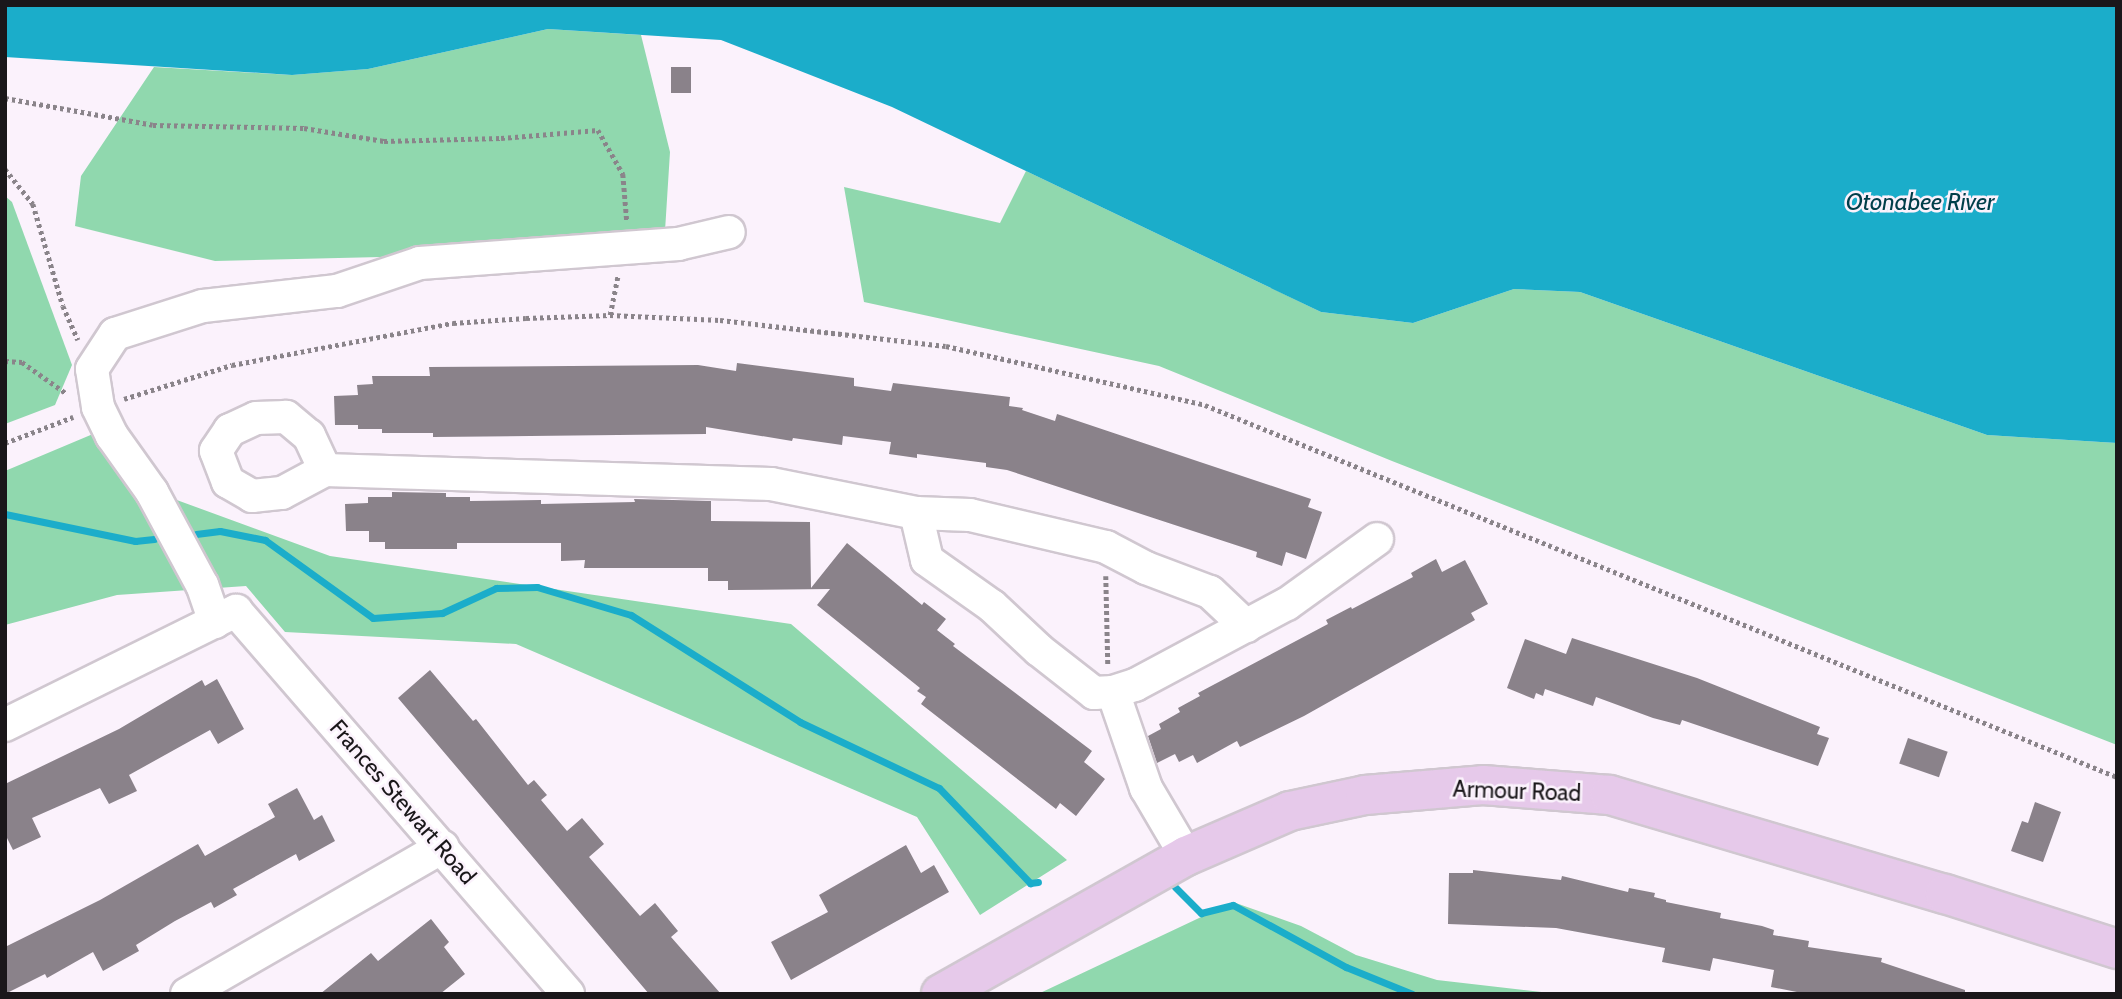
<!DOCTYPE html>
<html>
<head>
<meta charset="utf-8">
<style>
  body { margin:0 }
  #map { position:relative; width:2122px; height:999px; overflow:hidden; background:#fbf2fc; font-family:Cabin,sans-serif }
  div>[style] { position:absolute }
  .green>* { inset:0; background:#90d8ae }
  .water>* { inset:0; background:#1badca }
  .stream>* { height:7px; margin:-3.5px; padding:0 3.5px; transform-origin:3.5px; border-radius:3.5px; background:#1badca }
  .building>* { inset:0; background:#8a828a; transform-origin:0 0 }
  .path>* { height:4.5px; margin-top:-2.25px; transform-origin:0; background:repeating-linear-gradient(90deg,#8a848a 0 3.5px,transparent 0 7px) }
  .roads { filter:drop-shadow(2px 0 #d0c7d0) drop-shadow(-2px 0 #d0c7d0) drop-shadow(0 2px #d0c7d0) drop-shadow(0 -2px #d0c7d0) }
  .minor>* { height:32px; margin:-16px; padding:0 16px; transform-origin:16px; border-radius:16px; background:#fff }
  .major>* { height:38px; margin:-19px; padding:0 19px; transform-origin:19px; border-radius:19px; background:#e6c9ea }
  span { translate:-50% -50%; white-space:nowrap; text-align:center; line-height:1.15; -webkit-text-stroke:5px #fbf2fc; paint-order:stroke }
  .street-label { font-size:23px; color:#1a171a }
  .water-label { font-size:24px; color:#003e4a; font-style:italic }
  .frame { position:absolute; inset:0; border:7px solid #1a171a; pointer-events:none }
</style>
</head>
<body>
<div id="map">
  <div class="green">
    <div style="clip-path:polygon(548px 29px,641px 35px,670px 152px,665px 231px,381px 257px,215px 261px,75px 226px,81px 176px,154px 67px,292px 75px,368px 69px)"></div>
    <div style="clip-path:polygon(1026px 171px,1321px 312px,1413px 323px,1514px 289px,1580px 292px,1987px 435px,2117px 443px,2117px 745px,1392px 461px,1159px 366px,864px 302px,844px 187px,1000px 223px)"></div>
    <div style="clip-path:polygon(5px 196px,12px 202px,72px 365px,55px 405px,5px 424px)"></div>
    <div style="clip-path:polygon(112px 426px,174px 499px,330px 556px,791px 624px,1067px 860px,980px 915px,917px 817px,516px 644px,285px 632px,246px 586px,117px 595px,5px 625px,5px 471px)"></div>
    <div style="clip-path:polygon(1233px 902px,1301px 926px,1356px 955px,1437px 980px,1559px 994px,1038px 994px)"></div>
  </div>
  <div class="water">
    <div style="clip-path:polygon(5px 5px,2117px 5px,2117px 443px,1987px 435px,1580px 292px,1514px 289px,1413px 323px,1321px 312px,892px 107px,721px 40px,548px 29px,368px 69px,292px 75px,5px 57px)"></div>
  </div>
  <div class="stream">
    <div style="left:5px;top:514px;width:133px;rotate:11.7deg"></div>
    <div style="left:135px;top:541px;width:19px;rotate:-6deg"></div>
    <div style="left:196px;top:534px;width:24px;rotate:-7deg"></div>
    <div style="left:220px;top:531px;width:46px;rotate:11.3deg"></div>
    <div style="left:265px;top:540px;width:133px;rotate:35.8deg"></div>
    <div style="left:373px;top:618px;width:69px;rotate:-4.1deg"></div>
    <div style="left:442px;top:613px;width:60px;rotate:-24.8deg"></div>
    <div style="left:496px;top:588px;width:41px;rotate:-1.4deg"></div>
    <div style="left:537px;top:587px;width:98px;rotate:16.6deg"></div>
    <div style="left:631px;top:615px;width:200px;rotate:32.3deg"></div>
    <div style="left:800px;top:722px;width:154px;rotate:25.4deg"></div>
    <div style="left:939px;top:788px;width:132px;rotate:46.2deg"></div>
    <div style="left:1030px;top:883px;width:8px;rotate:-7deg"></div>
    <div style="left:1175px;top:887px;width:37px;rotate:45deg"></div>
    <div style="left:1201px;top:913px;width:33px;rotate:-14deg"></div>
    <div style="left:1233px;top:905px;width:129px;rotate:28.8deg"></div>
    <div style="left:1346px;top:967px;width:71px;rotate:22.2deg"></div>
  </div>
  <div class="building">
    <div style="left:671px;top:67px;width:20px;height:26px"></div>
    <div style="clip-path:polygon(737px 363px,854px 378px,854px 386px,891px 391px,893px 383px,1010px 397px,1009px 406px,1023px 408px,1022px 410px,1055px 421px,1057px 414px,1200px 462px,1311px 499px,1308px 507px,1322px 512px,1306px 559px,1286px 552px,1282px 566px,1256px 557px,1257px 552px,1007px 470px,986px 467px,986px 463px,917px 454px,917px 458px,889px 454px,891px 442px,843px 436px,842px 445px,793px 438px,792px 441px,706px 427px,706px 434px,433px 437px,433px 433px,382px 433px,382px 429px,358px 429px,358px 425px,335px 425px,334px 396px,358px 395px,357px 385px,373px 384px,372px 376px,430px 376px,429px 367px,698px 365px,736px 371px)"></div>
    <div style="clip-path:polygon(392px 492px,446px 493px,446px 497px,470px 497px,470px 501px,541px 500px,541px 504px,635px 502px,634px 499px,711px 501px,711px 521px,810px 522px,811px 588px,847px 543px,922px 605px,924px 602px,946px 619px,937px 630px,955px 644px,953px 646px,1092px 751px,1084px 762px,1105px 779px,1076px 816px,1060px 803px,1056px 809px,921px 704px,926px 697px,917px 691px,920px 688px,817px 605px,830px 589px,728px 590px,728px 581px,708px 581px,708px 568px,584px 568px,585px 560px,561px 561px,561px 543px,457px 543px,457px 549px,385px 549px,385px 542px,369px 542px,369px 531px,346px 531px,345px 504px,368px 503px,368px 497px,392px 497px)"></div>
    <div style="clip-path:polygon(1436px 559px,1442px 572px,1465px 560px,1488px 604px,1471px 613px,1475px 620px,1304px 716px,1240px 747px,1237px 741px,1197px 763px,1193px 755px,1179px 762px,1175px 754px,1157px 763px,1148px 736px,1161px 729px,1159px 724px,1180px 712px,1178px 708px,1200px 696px,1198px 693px,1328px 624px,1326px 620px,1351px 607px,1352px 609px,1413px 577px,1411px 573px)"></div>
    <div style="clip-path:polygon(1572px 638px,1697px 678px,1820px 727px,1817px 734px,1829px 738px,1818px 766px,1682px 720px,1680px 725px,1653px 718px,1596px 697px,1593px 706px,1545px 689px,1543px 696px,1536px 693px,1534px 699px,1507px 688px,1525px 639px,1566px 654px)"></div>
    <div style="clip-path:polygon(430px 670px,473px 721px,476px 719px,528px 785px,534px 780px,547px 795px,541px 800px,567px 831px,582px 818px,604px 844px,589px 857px,640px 916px,655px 903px,678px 931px,671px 937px,721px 994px,649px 994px,398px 698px)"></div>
    <div style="clip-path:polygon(217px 679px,244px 729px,218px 744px,210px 730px,129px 775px,137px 791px,109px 804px,100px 788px,32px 818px,41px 837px,13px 850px,5px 834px,5px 784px,119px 729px,202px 680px,205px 686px)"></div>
    <div style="left:1908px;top:738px;width:42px;height:27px;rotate:19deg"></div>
    <div style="clip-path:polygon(297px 788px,314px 820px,322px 815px,335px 841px,299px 861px,296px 854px,233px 889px,237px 895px,214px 908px,211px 902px,175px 921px,136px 945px,139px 951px,103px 971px,93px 952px,47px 978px,45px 974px,5px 994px,5px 947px,100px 900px,198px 844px,205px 856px,275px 817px,268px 804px)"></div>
    <div style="clip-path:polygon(2035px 802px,2061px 812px,2043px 862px,2011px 851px,2022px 821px,2028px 823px)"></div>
    <div style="clip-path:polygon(906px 845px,921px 873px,934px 865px,949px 892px,791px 980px,771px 942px,828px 912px,819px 895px)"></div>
    <div style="clip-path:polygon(1473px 870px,1561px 880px,1562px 876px,1628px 892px,1629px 888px,1655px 893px,1654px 897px,1666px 900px,1666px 902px,1721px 913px,1720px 918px,1762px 926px,1774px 930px,1773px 935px,1809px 941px,1808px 947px,1882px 958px,1881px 962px,1965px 990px,1965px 994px,1807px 994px,1771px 987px,1774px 970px,1713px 958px,1710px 971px,1662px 962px,1665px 948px,1556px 928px,1448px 924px,1449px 873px,1473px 873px)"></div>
    <div style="clip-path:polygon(431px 919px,449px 942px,444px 947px,465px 974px,440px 994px,320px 994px,371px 953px,378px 961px)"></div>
  </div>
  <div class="path">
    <div style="left:5px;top:98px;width:150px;rotate:10.3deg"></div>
    <div style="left:153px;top:125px;width:151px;rotate:1.1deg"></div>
    <div style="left:304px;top:128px;width:81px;rotate:9.2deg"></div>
    <div style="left:384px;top:141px;width:117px;rotate:-1.5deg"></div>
    <div style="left:501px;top:138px;width:97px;rotate:-4.7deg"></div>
    <div style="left:598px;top:130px;width:51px;rotate:60.4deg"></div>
    <div style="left:623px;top:174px;width:48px;rotate:85.2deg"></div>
    <div style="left:5px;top:169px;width:45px;rotate:51.3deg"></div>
    <div style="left:33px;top:204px;width:106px;rotate:73.6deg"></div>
    <div style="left:63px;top:306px;width:37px;rotate:66deg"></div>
    <div style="left:610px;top:315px;width:41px;rotate:-78.7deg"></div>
    <div style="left:5px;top:361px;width:17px;rotate:3deg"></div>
    <div style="left:22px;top:362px;width:55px;rotate:35.4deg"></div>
    <div style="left:124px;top:399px;width:113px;rotate:-17.5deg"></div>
    <div style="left:232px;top:365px;width:225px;rotate:-10.8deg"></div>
    <div style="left:453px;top:323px;width:73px;rotate:-3.9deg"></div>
    <div style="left:526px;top:318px;width:84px;rotate:-2deg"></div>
    <div style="left:610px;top:315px;width:110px;rotate:2.6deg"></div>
    <div style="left:720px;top:320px;width:227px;rotate:6.6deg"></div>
    <div style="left:946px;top:346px;width:266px;rotate:12.8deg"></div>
    <div style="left:1205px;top:405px;width:985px;rotate:22.19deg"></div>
    <div style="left:5px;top:443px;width:73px;rotate:-20.9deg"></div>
    <div style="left:1106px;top:576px;width:89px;rotate:88.7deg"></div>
  </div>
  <div class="roads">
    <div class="minor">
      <div style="left:325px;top:470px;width:38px;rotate:-115deg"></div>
      <div style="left:309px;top:436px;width:30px;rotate:-140deg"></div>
      <div style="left:286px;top:417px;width:30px;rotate:178deg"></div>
      <div style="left:256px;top:418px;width:29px;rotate:155deg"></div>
      <div style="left:230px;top:430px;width:25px;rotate:124deg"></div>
      <div style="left:216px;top:451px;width:33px;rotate:69deg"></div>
      <div style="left:228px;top:482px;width:28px;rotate:30deg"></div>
      <div style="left:252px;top:496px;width:30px;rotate:-6deg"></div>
      <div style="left:282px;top:493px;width:49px;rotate:-28.1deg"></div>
      <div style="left:325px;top:470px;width:446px;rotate:1.8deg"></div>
      <div style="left:771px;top:484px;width:148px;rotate:11.3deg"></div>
      <div style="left:916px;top:513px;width:54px;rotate:2.1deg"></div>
      <div style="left:970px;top:515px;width:140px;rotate:13.2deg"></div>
      <div style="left:1106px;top:547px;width:45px;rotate:27.7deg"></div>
      <div style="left:1146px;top:568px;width:68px;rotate:20.6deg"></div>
      <div style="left:1210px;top:592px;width:50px;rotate:43.4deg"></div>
      <div style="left:916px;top:513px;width:48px;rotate:76.8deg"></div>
      <div style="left:927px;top:560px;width:80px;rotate:35.3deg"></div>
      <div style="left:992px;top:606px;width:64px;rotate:43.1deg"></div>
      <div style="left:1039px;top:650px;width:70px;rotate:38deg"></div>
      <div style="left:1094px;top:693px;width:19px;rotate:-3deg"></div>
      <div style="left:1113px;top:692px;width:23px;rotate:-18deg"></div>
      <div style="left:1135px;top:685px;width:172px;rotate:-28.1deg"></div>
      <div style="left:1287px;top:604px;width:111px;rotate:-35.8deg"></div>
      <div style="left:215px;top:622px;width:39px;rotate:-109deg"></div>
      <div style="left:202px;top:585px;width:106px;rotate:-118.3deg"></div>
      <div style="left:152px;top:492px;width:69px;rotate:-125.5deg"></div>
      <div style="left:112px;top:436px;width:32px;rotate:-116deg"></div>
      <div style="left:98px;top:407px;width:38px;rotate:-99deg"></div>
      <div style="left:92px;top:369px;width:42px;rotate:-56.7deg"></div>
      <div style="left:115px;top:334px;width:92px;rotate:-17.7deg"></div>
      <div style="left:203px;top:306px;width:135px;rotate:-6.4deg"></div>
      <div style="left:337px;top:291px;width:88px;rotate:-18.6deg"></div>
      <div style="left:420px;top:263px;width:259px;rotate:-4.2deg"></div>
      <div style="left:678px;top:244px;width:52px;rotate:-13.2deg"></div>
      <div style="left:1113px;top:692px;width:102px;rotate:71deg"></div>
      <div style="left:1146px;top:788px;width:79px;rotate:59.5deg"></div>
      <div style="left:5px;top:725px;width:258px;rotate:-26.3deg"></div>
      <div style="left:236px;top:611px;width:507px;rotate:49.08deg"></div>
      <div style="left:187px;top:994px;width:295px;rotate:-29.9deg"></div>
    </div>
    <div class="major">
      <div style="left:941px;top:994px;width:281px;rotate:-29.4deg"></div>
      <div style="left:1186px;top:856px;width:113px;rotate:-23.4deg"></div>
      <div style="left:1290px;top:811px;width:77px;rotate:-12deg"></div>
      <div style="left:1365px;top:795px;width:118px;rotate:-4.8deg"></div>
      <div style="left:1483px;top:785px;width:127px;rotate:4.5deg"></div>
      <div style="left:1610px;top:795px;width:349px;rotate:16.5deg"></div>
      <div style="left:1945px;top:894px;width:181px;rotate:17.7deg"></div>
    </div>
  </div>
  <div class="street-label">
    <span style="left:1517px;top:791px;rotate:2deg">Armour Road</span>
    <span style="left:403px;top:802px;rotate:49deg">Frances Stewart Road</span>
  </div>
  <div class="water-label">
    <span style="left:1920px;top:202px">Otonabee River</span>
  </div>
  <div class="frame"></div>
</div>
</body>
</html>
